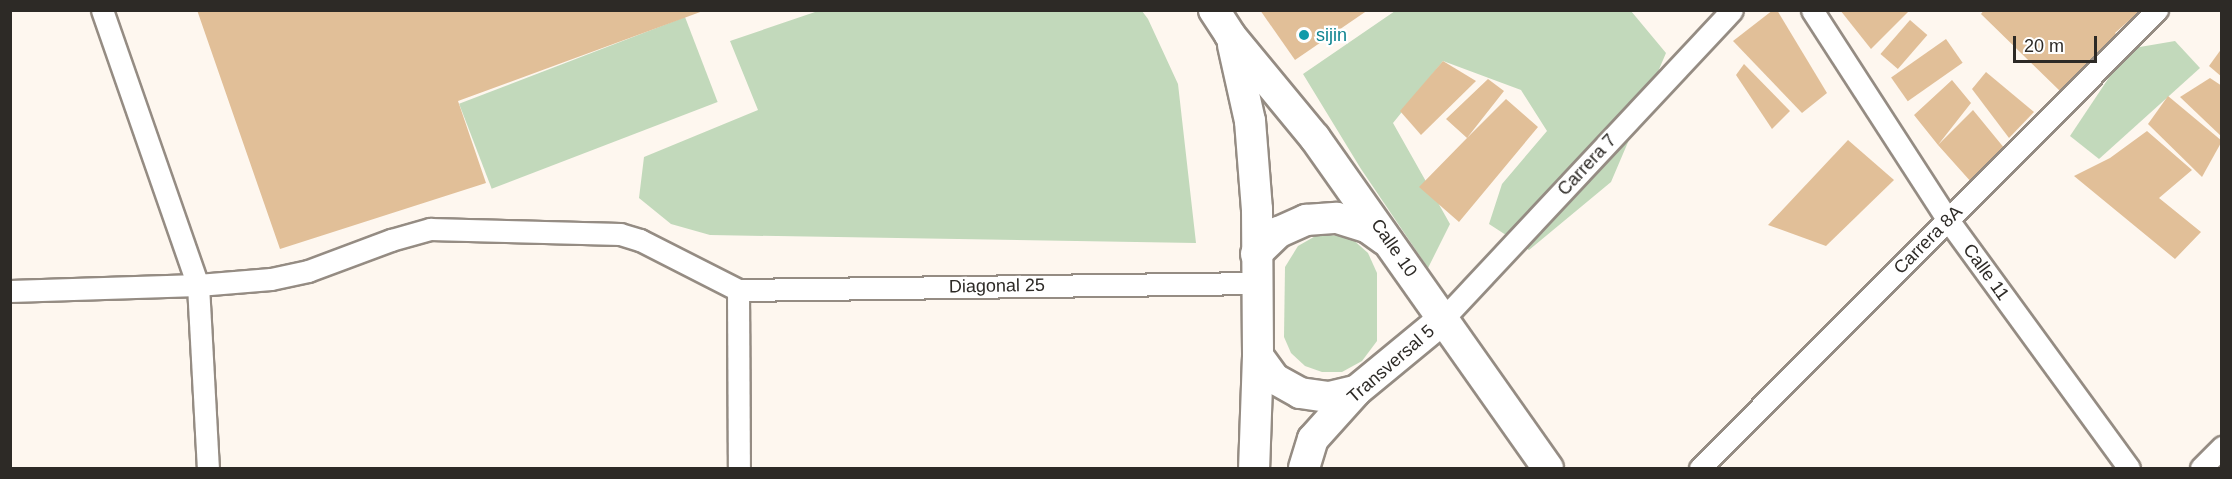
<!DOCTYPE html>
<html>
<head>
<meta charset="utf-8">
<style>
  body { margin:0 }
  #map { position:relative; width:2232px; height:479px; overflow:hidden; background:#fef7ef; font-family:Helvetica,sans-serif }
  div>[style] { position:absolute }
  .green>* { inset:0; background:#c2d9bb; transform-origin:0 0 }
  .building>* { inset:0; background:#e1bf98; transform-origin:0 0 }
  .roads { filter:drop-shadow(2px 0 #958c83) drop-shadow(-2px 0 #958c83) drop-shadow(0 2px #958c83) drop-shadow(0 -2px #958c83) }
  .street>* { height:21px; margin:-10.5px; padding:0 10.5px; transform-origin:10.5px; border-radius:10.5px; background:#fff }
  .secondary>* { height:30px; margin:-15px; padding:0 15px; transform-origin:15px; border-radius:15px; background:#fff }
  .dots>* { width:16px; height:16px; translate:-50% -50%; box-sizing:border-box; border:3px solid #fff; border-radius:50% }
  span { translate:-50% -50%; white-space:nowrap; text-align:center; line-height:1.15; -webkit-text-stroke:4.5px #fff; paint-order:stroke }
  .culture-label { font-size:18px; color:#0d838f }
  .left { translate:0 -50%; text-align:left }
  .street-label { font-size:18px; color:#2d2a26 }
  .frame { position:absolute; inset:0; border:12px solid #2d2a26; pointer-events:none }
  .scale { position:absolute; left:2013px; top:36px; width:84px; height:27px; box-sizing:border-box; border:3px solid #2d2a26; border-top:0; padding-left:8px; font-size:18px; line-height:21px; white-space:nowrap; color:#2d2a26; -webkit-text-stroke:4px #fff; paint-order:stroke }
</style>
</head>
<body>
<div id="map">
  <div class="green">
    <div style="clip-path:polygon(818px 11px,1142px 11px,1148px 19px,1178px 84px,1196px 243px,710px 235px,671px 224px,639px 198px,644px 157px,758px 110px,730px 41px)"></div>
    <div style="clip-path:polygon(1395px 11px,1631px 11px,1666px 53px,1611px 182px,1529px 250px,1489px 224px,1502px 184px,1547px 131px,1521px 90px,1443px 61px,1393px 123px,1450px 224px,1428px 268px,1361px 169px,1303px 74px)"></div>
    <div style="left:685px;top:17px;width:91px;height:242px;rotate:69deg"></div>
    <div style="clip-path:polygon(2175px 41px,2200px 68px,2099px 159px,2070px 136px,2128px 49px)"></div>
    <div style="clip-path:polygon(1319px 234px,1350px 237px,1368px 253px,1377px 273px,1377px 341px,1362px 361px,1342px 372px,1322px 372px,1305px 366px,1291px 353px,1284px 337px,1285px 267px,1298px 246px)"></div>
  </div>
  <div class="building">
    <div style="clip-path:polygon(197px 10px,702px 10px,703px 11px,458px 101px,486px 183px,280px 249px)"></div>
    <div style="clip-path:polygon(1260px 10px,1368px 10px,1295px 60px)"></div>
    <div style="clip-path:polygon(1773px 10px,1777px 10px,1827px 93px,1802px 113px,1733px 41px)"></div>
    <div style="clip-path:polygon(1840px 10px,1910px 10px,1871px 49px)"></div>
    <div style="clip-path:polygon(1984px 10px,2141px 10px,2115px 33px,2120px 38px,2061px 92px,1981px 14px)"></div>
    <div style="left:1910px;top:20px;width:23px;height:45px;rotate:41deg"></div>
    <div style="left:1946px;top:39px;width:29px;height:67px;rotate:55deg"></div>
    <div style="clip-path:polygon(2222px 48px,2222px 77px,2209px 66px)"></div>
    <div style="clip-path:polygon(1443px 61px,1476px 81px,1421px 135px,1400px 111px)"></div>
    <div style="clip-path:polygon(1744px 64px,1790px 111px,1772px 129px,1736px 75px)"></div>
    <div style="clip-path:polygon(1986px 72px,2034px 112px,2009px 138px,1972px 89px)"></div>
    <div style="clip-path:polygon(2210px 78px,2222px 86px,2222px 137px,2180px 97px)"></div>
    <div style="clip-path:polygon(1488px 79px,1504px 91px,1467px 138px,1506px 99px,1538px 127px,1459px 222px,1419px 187px,1467px 138px,1446px 119px)"></div>
    <div style="clip-path:polygon(1952px 80px,1971px 103px,1938px 145px,1973px 110px,2005px 149px,1972px 183px,1938px 145px,1914px 115px)"></div>
    <div style="clip-path:polygon(2168px 96px,2222px 141px,2202px 177px,2148px 124px)"></div>
    <div style="clip-path:polygon(2147px 131px,2192px 170px,2159px 198px,2201px 232px,2175px 259px,2074px 176px,2110px 158px)"></div>
    <div style="clip-path:polygon(1848px 140px,1894px 180px,1826px 246px,1768px 225px)"></div>
  </div>
  <div class="roads">
    <div class="street">
      <div style="left:102px;top:10px;width:291px;rotate:70.8deg"></div>
      <div style="left:198px;top:285px;width:183px;rotate:86.9deg"></div>
      <div style="left:1812px;top:10px;width:250px;rotate:57.1deg"></div>
      <div style="left:1948px;top:220px;width:307px;rotate:53.9deg"></div>
      <div style="left:738px;top:290px;width:178px;rotate:89.7deg"></div>
      <div style="left:10px;top:291px;width:188px;rotate:-1.8deg"></div>
      <div style="left:198px;top:285px;width:73px;rotate:-4.7deg"></div>
      <div style="left:271px;top:279px;width:38px;rotate:-12deg"></div>
      <div style="left:308px;top:271px;width:89px;rotate:-20.5deg"></div>
      <div style="left:391px;top:240px;width:41px;rotate:-15.8deg"></div>
      <div style="left:430px;top:229px;width:190px;rotate:1.5deg"></div>
      <div style="left:620px;top:234px;width:21px;rotate:17deg"></div>
      <div style="left:640px;top:240px;width:110px;rotate:27deg"></div>
      <div style="left:738px;top:290px;width:518px;rotate:-0.77deg"></div>
      <div style="left:1442px;top:320px;width:424px;rotate:-46.9deg"></div>
      <div style="left:1700px;top:468px;width:647px;rotate:-45.06deg"></div>
      <div style="left:2201px;top:468px;width:30px;rotate:-45deg"></div>
    </div>
    <div class="secondary">
      <div style="left:1214px;top:10px;width:30px;rotate:57deg"></div>
      <div style="left:1230px;top:35px;width:134px;rotate:50.5deg"></div>
      <div style="left:1315px;top:138px;width:404px;rotate:54.8deg"></div>
      <div style="left:1233px;top:45px;width:78px;rotate:77.4deg"></div>
      <div style="left:1250px;top:121px;width:88px;rotate:85.5deg"></div>
      <div style="left:1257px;top:209px;width:147px;rotate:89.6deg"></div>
      <div style="left:1258px;top:356px;width:112px;rotate:92deg"></div>
      <div style="left:1256px;top:254px;width:32px;rotate:-44deg"></div>
      <div style="left:1279px;top:232px;width:30px;rotate:-24deg"></div>
      <div style="left:1306px;top:220px;width:31px;rotate:-4deg"></div>
      <div style="left:1337px;top:218px;width:31px;rotate:17deg"></div>
      <div style="left:1367px;top:227px;width:22px;rotate:36deg"></div>
      <div style="left:1258px;top:356px;width:29px;rotate:54deg"></div>
      <div style="left:1275px;top:379px;width:29px;rotate:29deg"></div>
      <div style="left:1300px;top:393px;width:29px;rotate:8deg"></div>
      <div style="left:1329px;top:397px;width:28px;rotate:-13deg"></div>
      <div style="left:1304px;top:468px;width:30px;rotate:-73deg"></div>
      <div style="left:1313px;top:439px;width:64px;rotate:-48.1deg"></div>
      <div style="left:1356px;top:391px;width:112px;rotate:-39.5deg"></div>
    </div>
  </div>
  <div class="dots">
    <div style="left:1304px;top:35px;background:#0f9aa8"></div>
  </div>
  <div class="culture-label">
    <span class="left" style="left:1316px;top:35px">sijin</span>
  </div>
  <div class="street-label">
    <span style="left:1587px;top:165px;rotate:-47deg">Carrera 7</span>
    <span style="left:1928px;top:240px;rotate:-45deg">Carrera 8A</span>
    <span style="left:1394px;top:248px;rotate:55deg">Calle 10</span>
    <span style="left:1986px;top:272px;rotate:54deg">Calle 11</span>
    <span style="left:997px;top:286px;rotate:-1deg">Diagonal 25</span>
    <span style="left:1391px;top:364px;rotate:-41deg">Transversal 5</span>
  </div>
  <div class="frame"></div>
  <div class="scale">20 m</div>
</div>
</body>
</html>
